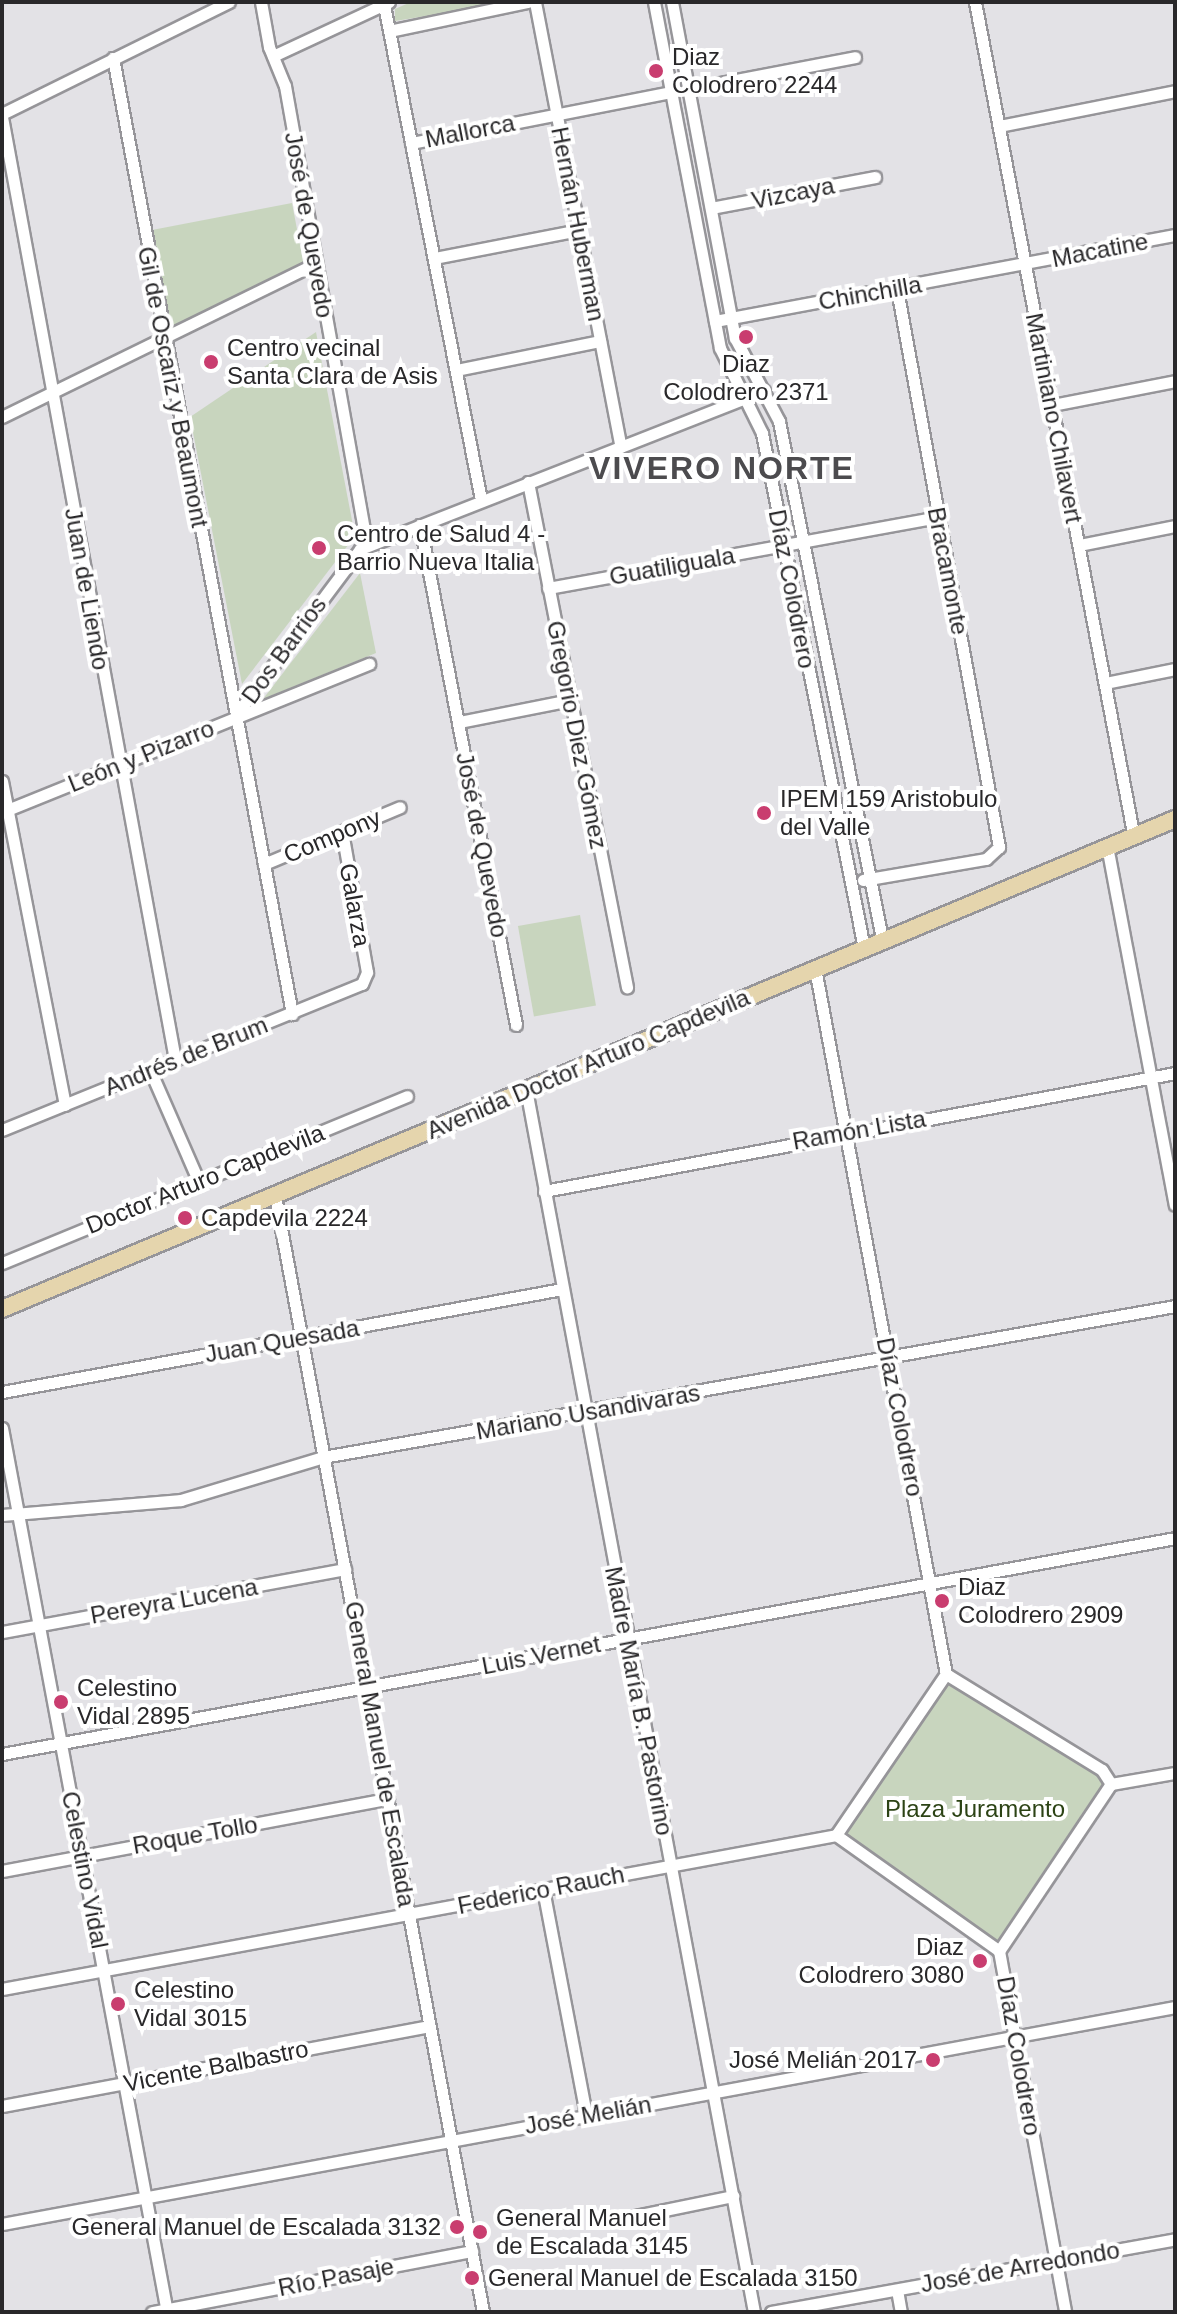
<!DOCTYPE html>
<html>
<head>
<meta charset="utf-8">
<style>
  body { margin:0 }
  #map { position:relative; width:1177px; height:2314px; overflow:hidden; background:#e3e2e6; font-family:Helvetica,sans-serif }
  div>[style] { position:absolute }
  .green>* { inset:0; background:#c8d5be; transform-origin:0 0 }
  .roads { filter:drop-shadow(2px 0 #969599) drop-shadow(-2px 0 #969599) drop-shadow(0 2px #969599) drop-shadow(0 -2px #969599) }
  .street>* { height:11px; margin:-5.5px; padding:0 5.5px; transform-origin:5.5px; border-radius:5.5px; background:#fff }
  .primary>* { height:16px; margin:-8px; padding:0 8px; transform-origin:8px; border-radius:8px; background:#e5d5ad }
  .dots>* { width:22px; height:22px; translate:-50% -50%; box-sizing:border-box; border:4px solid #fff; border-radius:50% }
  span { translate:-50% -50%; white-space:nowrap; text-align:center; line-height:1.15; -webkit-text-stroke:8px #fff; paint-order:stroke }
  .poi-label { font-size:24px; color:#29282a }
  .left { translate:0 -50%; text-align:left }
  .right { translate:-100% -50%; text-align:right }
  .street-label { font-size:24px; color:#29282a }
  .park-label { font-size:24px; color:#2c4315 }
  .district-label { font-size:32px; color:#4c4b4e; font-weight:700; letter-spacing:2px }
  .frame { position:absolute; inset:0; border:4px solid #29282a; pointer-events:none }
</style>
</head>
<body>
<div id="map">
  <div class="green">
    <div style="clip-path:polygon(411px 2px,515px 2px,395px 21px,395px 9px)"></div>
    <div style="clip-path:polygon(292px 203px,304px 266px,171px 330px,152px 230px)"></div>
    <div style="clip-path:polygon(316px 332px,355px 536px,242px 684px,190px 417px)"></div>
    <div style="clip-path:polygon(360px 573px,376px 653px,263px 699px)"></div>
    <div style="left:580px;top:915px;width:92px;height:63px;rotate:80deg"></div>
    <div style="clip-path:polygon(946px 1674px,1102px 1770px,1111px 1784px,999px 1951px,836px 1835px)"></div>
  </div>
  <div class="roads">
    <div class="street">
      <div style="left:261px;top:2px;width:46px;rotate:79.9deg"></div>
      <div style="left:269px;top:47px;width:42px;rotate:67.7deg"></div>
      <div style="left:285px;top:86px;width:466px;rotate:79.9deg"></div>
      <div style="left:535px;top:2px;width:453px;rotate:79.1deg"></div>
      <div style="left:654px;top:2px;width:352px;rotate:79.2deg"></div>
      <div style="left:720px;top:348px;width:95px;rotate:63.7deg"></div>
      <div style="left:762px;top:433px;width:525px;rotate:78.8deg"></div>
      <div style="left:672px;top:2px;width:342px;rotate:79.4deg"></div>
      <div style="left:735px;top:338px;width:94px;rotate:62.1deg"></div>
      <div style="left:779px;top:421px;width:528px;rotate:78.75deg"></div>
      <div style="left:975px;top:2px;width:846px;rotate:79.23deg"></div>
      <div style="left:384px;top:5px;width:504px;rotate:78.91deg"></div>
      <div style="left:389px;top:31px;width:142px;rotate:-11.8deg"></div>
      <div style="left:273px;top:56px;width:128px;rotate:-25deg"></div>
      <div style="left:113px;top:58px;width:973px;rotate:79.39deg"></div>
      <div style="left:688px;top:89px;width:170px;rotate:-10.8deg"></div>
      <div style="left:2px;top:114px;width:253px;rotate:-26.3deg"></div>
      <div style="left:2px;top:117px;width:959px;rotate:79.6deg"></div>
      <div style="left:999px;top:126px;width:179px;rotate:-11.2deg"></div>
      <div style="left:411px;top:143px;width:264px;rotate:-11.1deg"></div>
      <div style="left:711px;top:208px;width:167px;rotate:-10.7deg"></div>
      <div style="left:434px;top:258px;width:148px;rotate:-10.9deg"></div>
      <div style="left:715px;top:321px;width:468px;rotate:-10.6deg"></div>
      <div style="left:456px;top:370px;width:147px;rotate:-11.4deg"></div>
      <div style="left:1052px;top:405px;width:125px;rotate:-11deg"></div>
      <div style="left:2px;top:417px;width:350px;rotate:-26.1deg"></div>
      <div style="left:528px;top:482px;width:515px;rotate:78.91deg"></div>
      <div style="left:420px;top:525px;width:509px;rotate:79.13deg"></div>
      <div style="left:1079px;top:545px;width:98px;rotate:-11.2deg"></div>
      <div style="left:548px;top:588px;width:396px;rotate:-10.3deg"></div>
      <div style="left:1105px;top:683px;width:71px;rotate:-11.3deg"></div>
      <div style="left:236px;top:715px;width:207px;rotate:-53.2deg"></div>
      <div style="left:360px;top:549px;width:434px;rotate:-21.4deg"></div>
      <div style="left:459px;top:722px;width:113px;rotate:-11.2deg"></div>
      <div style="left:2px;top:781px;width:330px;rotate:79deg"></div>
      <div style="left:2px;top:812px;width:396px;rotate:-22deg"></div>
      <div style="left:1107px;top:846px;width:365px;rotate:79.3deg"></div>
      <div style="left:264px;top:864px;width:147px;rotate:-22.7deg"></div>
      <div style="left:863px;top:880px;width:125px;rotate:-9.7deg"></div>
      <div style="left:986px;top:859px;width:18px;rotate:-43deg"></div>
      <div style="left:999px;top:847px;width:567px;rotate:-100.36deg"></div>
      <div style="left:815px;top:968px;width:718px;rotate:79.49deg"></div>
      <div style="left:150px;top:1070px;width:122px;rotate:66.4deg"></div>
      <div style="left:526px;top:1089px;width:1244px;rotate:79.44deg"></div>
      <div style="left:2px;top:1130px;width:388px;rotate:-22.1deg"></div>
      <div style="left:362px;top:984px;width:13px;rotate:-67deg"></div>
      <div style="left:367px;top:972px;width:142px;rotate:-100.1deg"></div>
      <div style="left:544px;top:1191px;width:642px;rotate:-10.59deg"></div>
      <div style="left:275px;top:1196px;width:1135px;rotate:79.44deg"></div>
      <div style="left:2px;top:1263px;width:438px;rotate:-22.4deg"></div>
      <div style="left:2px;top:1392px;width:569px;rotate:-10.42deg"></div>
      <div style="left:2px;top:1428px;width:899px;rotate:79.43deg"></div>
      <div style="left:2px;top:1515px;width:180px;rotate:-4.8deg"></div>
      <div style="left:181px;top:1500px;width:148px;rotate:-16.8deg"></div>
      <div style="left:323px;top:1457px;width:865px;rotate:-10.05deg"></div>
      <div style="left:2px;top:1632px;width:349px;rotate:-10.4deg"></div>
      <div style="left:946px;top:1674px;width:183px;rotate:31.6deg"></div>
      <div style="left:1102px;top:1770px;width:17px;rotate:57deg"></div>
      <div style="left:2px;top:1754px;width:1193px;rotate:-10.43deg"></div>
      <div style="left:1111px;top:1784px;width:65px;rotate:-9.8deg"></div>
      <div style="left:836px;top:1835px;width:200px;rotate:35.4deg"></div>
      <div style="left:836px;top:1835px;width:195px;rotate:-55.7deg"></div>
      <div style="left:2px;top:1871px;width:393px;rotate:-10.6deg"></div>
      <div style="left:543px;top:1889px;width:230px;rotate:79.2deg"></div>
      <div style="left:999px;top:1951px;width:367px;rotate:79.6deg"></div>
      <div style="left:999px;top:1951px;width:201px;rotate:-56.2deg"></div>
      <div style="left:2px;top:1989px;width:848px;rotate:-10.46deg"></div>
      <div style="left:2px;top:2106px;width:435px;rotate:-10.6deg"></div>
      <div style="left:611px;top:2221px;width:125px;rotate:-11.6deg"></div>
      <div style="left:2px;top:2224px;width:1193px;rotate:-10.48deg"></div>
      <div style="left:897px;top:2290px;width:22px;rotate:80deg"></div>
      <div style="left:152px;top:2312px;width:326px;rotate:-10.8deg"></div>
      <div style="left:771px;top:2312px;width:411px;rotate:-10.2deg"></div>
    </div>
    <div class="primary">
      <div style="left:2px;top:1309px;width:1271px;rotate:-22.67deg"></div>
    </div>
  </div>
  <div class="dots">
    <div style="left:656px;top:71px;background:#c93d6f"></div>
    <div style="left:746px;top:337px;background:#c93d6f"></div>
    <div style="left:211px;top:362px;background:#c93d6f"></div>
    <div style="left:319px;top:548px;background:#c93d6f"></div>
    <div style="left:764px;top:813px;background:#c93d6f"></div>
    <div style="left:185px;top:1218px;background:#c93d6f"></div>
    <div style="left:942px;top:1601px;background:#c93d6f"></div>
    <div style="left:61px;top:1702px;background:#c93d6f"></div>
    <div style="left:980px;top:1961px;background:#c93d6f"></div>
    <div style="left:118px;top:2004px;background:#c93d6f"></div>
    <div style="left:933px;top:2060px;background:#c93d6f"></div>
    <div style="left:457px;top:2227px;background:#c93d6f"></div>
    <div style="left:480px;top:2232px;background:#c93d6f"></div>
    <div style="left:472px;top:2278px;background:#c93d6f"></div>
  </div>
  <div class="poi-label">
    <span class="left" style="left:672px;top:71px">Diaz<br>Colodrero 2244</span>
    <span class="left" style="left:227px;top:362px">Centro vecinal<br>Santa Clara de Asis</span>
    <span style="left:746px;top:378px">Diaz<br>Colodrero 2371</span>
    <span class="left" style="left:337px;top:548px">Centro de Salud 4 -<br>Barrio Nueva Italia</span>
    <span class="left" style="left:780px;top:813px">IPEM 159 Aristobulo<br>del Valle</span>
    <span class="left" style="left:201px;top:1218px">Capdevila 2224</span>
    <span class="left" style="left:958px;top:1601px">Diaz<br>Colodrero 2909</span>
    <span class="left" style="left:77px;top:1702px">Celestino<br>Vidal 2895</span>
    <span class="right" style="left:964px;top:1961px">Diaz<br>Colodrero 3080</span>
    <span class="left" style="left:134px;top:2004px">Celestino<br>Vidal 3015</span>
    <span class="right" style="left:917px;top:2060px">José Melián 2017</span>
    <span class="left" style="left:496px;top:2232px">General Manuel<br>de Escalada 3145</span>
    <span class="right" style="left:441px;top:2227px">General Manuel de Escalada 3132</span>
    <span class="left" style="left:488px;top:2278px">General Manuel de Escalada 3150</span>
  </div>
  <div class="street-label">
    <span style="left:470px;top:131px;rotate:-11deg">Mallorca</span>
    <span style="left:793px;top:193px;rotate:-11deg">Vizcaya</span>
    <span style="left:578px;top:224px;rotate:79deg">Hernán Huberman</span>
    <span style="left:309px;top:225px;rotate:80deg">José de Quevedo</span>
    <span style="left:1100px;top:250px;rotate:-11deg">Macatine</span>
    <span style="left:870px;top:293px;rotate:-10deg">Chinchilla</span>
    <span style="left:173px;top:387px;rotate:79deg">Gil de Oscariz y Beaumont</span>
    <span style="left:1054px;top:418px;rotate:79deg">Martiniano Chilavert</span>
    <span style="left:672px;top:566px;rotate:-10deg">Guatiliguala</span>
    <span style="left:948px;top:571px;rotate:79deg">Bracamonte</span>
    <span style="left:87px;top:589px;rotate:80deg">Juan de Liendo</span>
    <span style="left:792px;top:589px;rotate:79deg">Díaz Colodrero</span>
    <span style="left:284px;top:650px;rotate:-54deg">Dos Barrios</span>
    <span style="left:577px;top:735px;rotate:79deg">Gregorio Diez Gómez</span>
    <span style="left:141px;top:756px;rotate:-22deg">León y Pizarro</span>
    <span style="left:332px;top:836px;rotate:-23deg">Compony</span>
    <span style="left:482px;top:845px;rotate:79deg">José de Quevedo</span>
    <span style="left:355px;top:905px;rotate:80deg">Galarza</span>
    <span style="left:186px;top:1056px;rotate:-22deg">Andrés de Brum</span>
    <span style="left:588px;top:1064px;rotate:-23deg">Avenida Doctor Arturo Capdevila</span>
    <span style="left:859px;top:1130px;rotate:-10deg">Ramón Lista</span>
    <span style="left:205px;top:1179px;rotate:-22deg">Doctor Arturo Capdevila</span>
    <span style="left:282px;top:1341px;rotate:-10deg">Juan Quesada</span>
    <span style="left:588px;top:1412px;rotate:-10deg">Mariano Usandivaras</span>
    <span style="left:900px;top:1417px;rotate:79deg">Díaz Colodrero</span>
    <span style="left:174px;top:1601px;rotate:-10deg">Pereyra Lucena</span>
    <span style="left:541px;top:1655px;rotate:-11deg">Luis Vernet</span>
    <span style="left:639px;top:1701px;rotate:79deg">Madre María B. Pastorino</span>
    <span style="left:380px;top:1754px;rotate:80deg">General Manuel de Escalada</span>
    <span style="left:195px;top:1835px;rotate:-10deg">Roque Tollo</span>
    <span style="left:85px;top:1870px;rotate:79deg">Celestino Vidal</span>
    <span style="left:541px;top:1890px;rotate:-11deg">Federico Rauch</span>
    <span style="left:1019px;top:2056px;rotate:80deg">Díaz Colodrero</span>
    <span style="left:216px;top:2066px;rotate:-11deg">Vicente Balbastro</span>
    <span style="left:588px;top:2115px;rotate:-10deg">José Melián</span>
    <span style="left:1020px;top:2267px;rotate:-10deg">José de Arredondo</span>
    <span style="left:336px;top:2277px;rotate:-11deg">Río Pasaje</span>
  </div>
  <div class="park-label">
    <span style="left:975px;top:1809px">Plaza Juramento</span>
  </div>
  <div class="district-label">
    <span style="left:722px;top:468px">VIVERO NORTE</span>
  </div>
  <div class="frame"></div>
</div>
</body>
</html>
